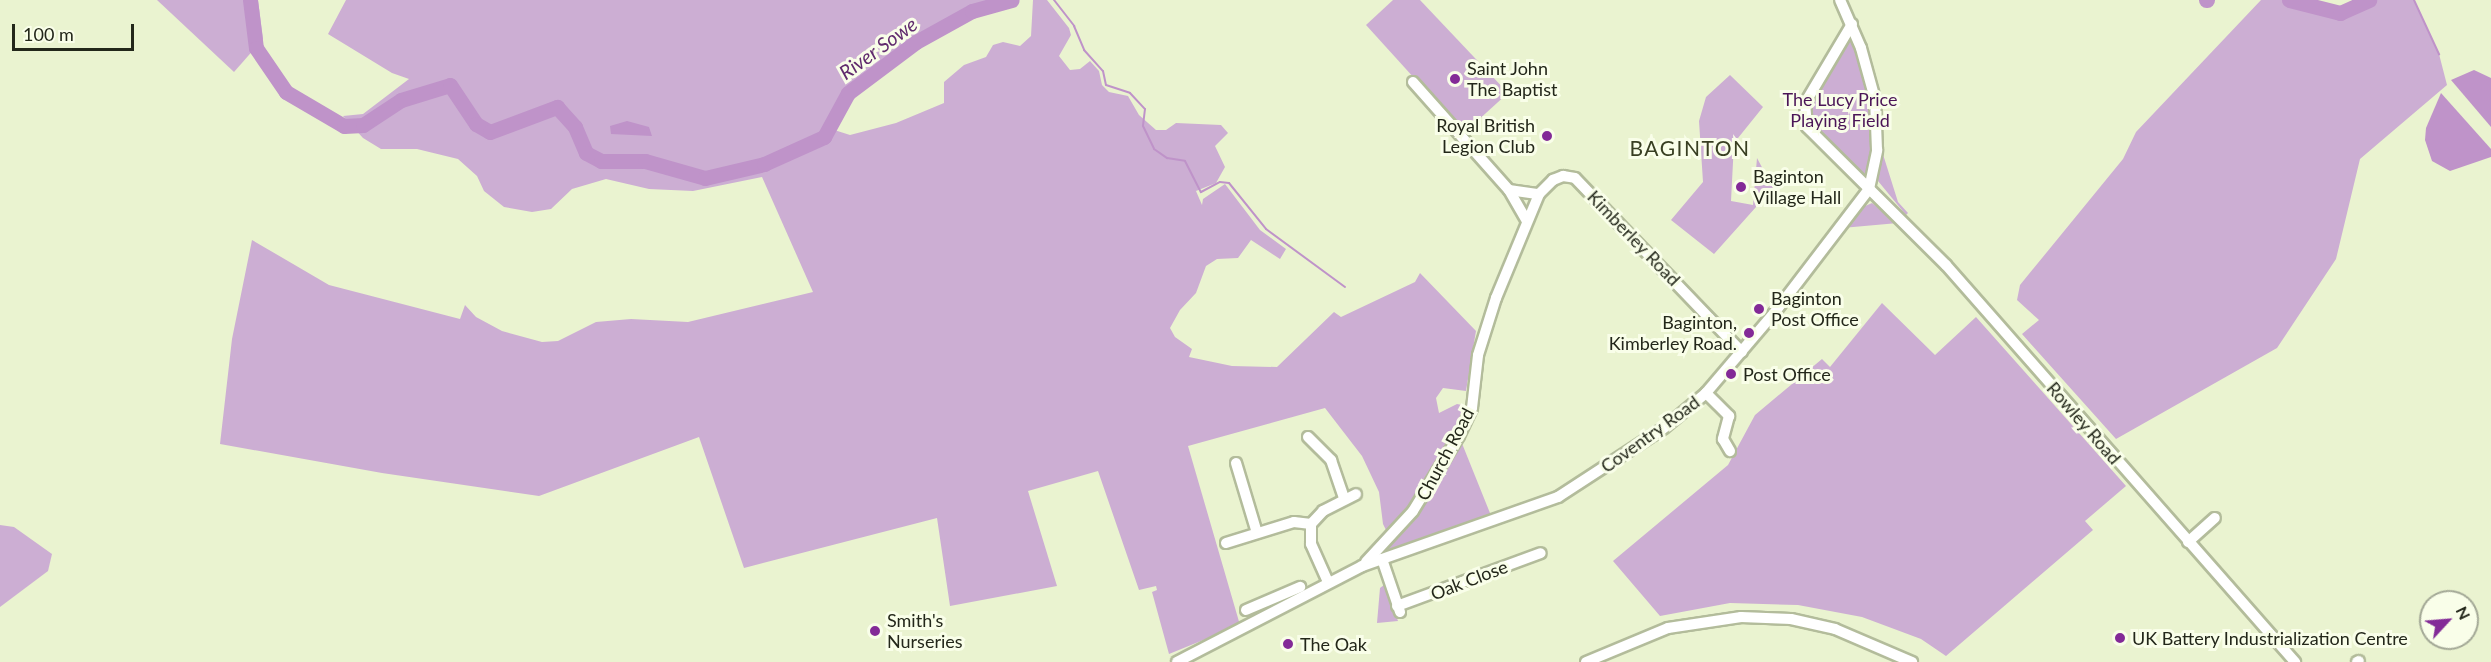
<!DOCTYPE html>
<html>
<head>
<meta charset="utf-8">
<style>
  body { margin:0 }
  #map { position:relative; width:2491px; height:662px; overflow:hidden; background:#eaf3d0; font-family:Lato,sans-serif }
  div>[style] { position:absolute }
  .green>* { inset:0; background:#ccaed3 }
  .water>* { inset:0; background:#bf93c9 }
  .stream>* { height:2px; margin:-1px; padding:0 1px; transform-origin:1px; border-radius:1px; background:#bf93c9 }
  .river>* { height:15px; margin:-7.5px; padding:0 7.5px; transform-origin:7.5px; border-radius:7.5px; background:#bf93c9 }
  .roads { filter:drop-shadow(2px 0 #b3bc9b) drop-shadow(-2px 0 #b3bc9b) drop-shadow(0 2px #b3bc9b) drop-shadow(0 -2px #b3bc9b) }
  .minor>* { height:10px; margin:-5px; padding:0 5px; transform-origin:5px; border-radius:5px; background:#fff }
  .dots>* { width:16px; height:16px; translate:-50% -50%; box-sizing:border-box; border:3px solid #f9fee9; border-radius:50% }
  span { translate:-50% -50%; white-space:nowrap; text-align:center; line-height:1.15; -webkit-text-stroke:6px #f9fee9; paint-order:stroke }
  .poi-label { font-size:18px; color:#23271a }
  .left { translate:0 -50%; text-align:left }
  .right { translate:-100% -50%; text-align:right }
  .park-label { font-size:18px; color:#4b1557 }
  .street-label { font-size:18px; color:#23271a }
  .water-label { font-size:20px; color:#612b6e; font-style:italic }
  .quarter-label { font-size:21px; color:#383f22; letter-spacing:1.5px }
  .north { position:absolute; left:2419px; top:590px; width:60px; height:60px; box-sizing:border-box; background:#f9fee9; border:2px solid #a3a896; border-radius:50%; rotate:64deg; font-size:16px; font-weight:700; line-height:24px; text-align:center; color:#23271a }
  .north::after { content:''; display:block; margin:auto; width:21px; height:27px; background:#832a97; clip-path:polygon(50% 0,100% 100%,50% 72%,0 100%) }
  .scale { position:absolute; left:12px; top:24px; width:122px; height:27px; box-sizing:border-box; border:3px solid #23271a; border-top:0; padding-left:8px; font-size:18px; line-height:21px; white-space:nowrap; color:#23271a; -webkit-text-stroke:4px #f9fee9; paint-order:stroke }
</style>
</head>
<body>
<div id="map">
  <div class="green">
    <div style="clip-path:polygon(157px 0,258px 0,263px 39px,234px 72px)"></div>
    <div style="clip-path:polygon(346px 0,1012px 0,972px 11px,917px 42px,848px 93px,828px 128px,850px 135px,896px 123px,944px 103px,944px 82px,964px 65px,986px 57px,993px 45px,1003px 42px,1020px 46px,1031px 36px,1033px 0,1047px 0,1069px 28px,1071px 35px,1059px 56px,1070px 70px,1080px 69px,1090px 61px,1099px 71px,1102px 85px,1109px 92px,1128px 96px,1139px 115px,1156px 130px,1166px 130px,1176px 123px,1221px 125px,1228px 133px,1215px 146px,1225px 167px,1216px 183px,1196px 191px,1202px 205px,1203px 199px,1225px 184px,1260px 230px,1286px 249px,1280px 259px,1251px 240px,1238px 258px,1217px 259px,1206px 266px,1196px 293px,1180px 310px,1170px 328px,1175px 337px,1192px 349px,1189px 357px,1232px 366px,1277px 367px,1334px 312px,1341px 317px,1415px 282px,1420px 273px,1476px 331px,1466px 391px,1443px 388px,1436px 398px,1439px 413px,1457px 404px,1467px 406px,1459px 436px,1494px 523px,1362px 566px,1390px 538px,1383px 524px,1379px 492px,1362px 456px,1325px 408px,1188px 446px,1240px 625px,1169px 654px,1152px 592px,1157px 590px,1156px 586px,1139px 590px,1098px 471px,1028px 491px,1057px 586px,950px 606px,937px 518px,744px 568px,699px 437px,539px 496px,382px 473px,220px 444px,232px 339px,252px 240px,329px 285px,460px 319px,465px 305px,476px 317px,502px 331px,542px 342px,558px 341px,596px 322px,631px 319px,688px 322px,813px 292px,762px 177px,693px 191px,649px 189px,606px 179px,572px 189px,551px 209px,532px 212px,504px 207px,484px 191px,477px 176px,458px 159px,417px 149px,381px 149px,363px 138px,343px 116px,363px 114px,409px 79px,392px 73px,328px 34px)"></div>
    <div style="clip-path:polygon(1393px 0,1420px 0,1508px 93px,1464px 133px,1366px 25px)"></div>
    <div style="clip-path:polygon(2261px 0,2290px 0,2340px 13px,2369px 0,2414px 0,2439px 54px,2447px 85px,2360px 159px,2336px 259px,2277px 348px,2116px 439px,2022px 334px,2039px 320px,2017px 300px,2020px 285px,2123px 159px,2136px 132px)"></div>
    <div style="clip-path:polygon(1850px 37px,1870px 95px,1873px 147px,1865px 178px,1811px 126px,1808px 103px)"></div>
    <div style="clip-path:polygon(1730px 75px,1763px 107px,1734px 143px,1731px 201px,1753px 205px,1757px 158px,1773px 188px,1714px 254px,1671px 220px,1703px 182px,1699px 121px,1706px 97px)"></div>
    <div style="clip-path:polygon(1881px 148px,1898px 202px,1908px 213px,1906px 215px,1878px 181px)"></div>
    <div style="clip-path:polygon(1872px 203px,1898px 223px,1842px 228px,1863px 207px)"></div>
    <div style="clip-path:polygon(1882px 303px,1935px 355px,1976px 317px,2126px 486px,2085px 521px,2093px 530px,1946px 656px,1921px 639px,1862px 617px,1798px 605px,1730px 603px,1660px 616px,1613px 561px,1728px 465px,1755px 415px,1822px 359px,1830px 367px)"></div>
    <div style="clip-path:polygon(0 525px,14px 527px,52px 554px,48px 571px,0 607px)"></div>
    <div style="clip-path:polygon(1384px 585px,1398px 621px,1377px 623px,1380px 588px)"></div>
  </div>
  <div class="water">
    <div style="clip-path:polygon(2474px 70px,2491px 78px,2491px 127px,2451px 80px)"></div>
    <div style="clip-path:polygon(2441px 93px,2491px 149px,2491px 157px,2450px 171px,2432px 161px,2425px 140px,2426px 128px)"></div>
    <div style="clip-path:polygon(627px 121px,649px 127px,652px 136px,611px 134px,610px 126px)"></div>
  </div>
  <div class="stream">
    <div style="left:1054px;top:0;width:33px;rotate:52deg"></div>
    <div style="left:1074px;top:26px;width:26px;rotate:67deg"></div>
    <div style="left:1084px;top:50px;width:28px;rotate:48deg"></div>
    <div style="left:1103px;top:71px;width:14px;rotate:78deg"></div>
    <div style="left:1106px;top:85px;width:25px;rotate:18deg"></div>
    <div style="left:1130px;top:93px;width:22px;rotate:47deg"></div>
    <div style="left:1145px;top:109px;width:17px;rotate:97deg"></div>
    <div style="left:1143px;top:126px;width:25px;rotate:64deg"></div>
    <div style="left:1154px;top:149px;width:16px;rotate:35deg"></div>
    <div style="left:1167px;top:158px;width:18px;rotate:9deg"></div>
    <div style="left:1185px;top:161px;width:35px;rotate:63deg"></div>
    <div style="left:1201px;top:192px;width:21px;rotate:-28deg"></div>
    <div style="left:1220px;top:182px;width:9px;rotate:6deg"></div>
    <div style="left:1229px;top:183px;width:59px;rotate:51.2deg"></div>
    <div style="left:1266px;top:229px;width:98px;rotate:36.3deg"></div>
    <div style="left:2414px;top:0;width:60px;rotate:65.2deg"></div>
  </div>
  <div class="river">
    <div style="left:250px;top:0;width:48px;rotate:82.9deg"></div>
    <div style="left:256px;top:48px;width:53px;rotate:55.7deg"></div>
    <div style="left:286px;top:92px;width:67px;rotate:30.4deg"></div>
    <div style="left:344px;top:126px;width:19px;rotate:-3deg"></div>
    <div style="left:363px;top:125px;width:45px;rotate:-33.3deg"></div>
    <div style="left:401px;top:100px;width:51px;rotate:-17deg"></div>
    <div style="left:450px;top:85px;width:47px;rotate:56.3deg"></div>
    <div style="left:476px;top:124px;width:16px;rotate:30deg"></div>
    <div style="left:490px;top:132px;width:72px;rotate:-20.5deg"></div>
    <div style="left:557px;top:107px;width:27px;rotate:48deg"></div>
    <div style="left:575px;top:127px;width:28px;rotate:67deg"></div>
    <div style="left:586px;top:153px;width:17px;rotate:28deg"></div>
    <div style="left:601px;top:161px;width:44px"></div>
    <div style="left:645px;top:161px;width:62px;rotate:15.8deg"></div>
    <div style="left:705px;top:178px;width:61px;rotate:-13.3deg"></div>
    <div style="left:764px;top:164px;width:66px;rotate:-24.2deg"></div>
    <div style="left:824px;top:137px;width:50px;rotate:-61.4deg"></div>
    <div style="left:848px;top:93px;width:85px;rotate:-36.9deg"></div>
    <div style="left:916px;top:42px;width:64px;rotate:-29deg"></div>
    <div style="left:972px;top:11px;width:41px;rotate:-15.4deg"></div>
    <div style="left:2206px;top:0;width:1px"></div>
    <div style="left:2289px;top:0;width:53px;rotate:14.3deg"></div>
    <div style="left:2340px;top:13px;width:32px;rotate:-24deg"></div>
  </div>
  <div class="roads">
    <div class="minor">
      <div style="left:1852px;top:24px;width:92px;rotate:120.7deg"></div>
      <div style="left:1805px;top:103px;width:24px;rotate:85deg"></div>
      <div style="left:1807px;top:127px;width:196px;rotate:44.8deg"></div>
      <div style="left:1946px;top:265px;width:529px;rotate:48.68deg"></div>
      <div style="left:1413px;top:82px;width:144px;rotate:48.4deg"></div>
      <div style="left:1509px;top:190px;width:36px;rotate:60deg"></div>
      <div style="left:1509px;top:190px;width:30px;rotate:8deg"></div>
      <div style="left:1706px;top:393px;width:33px;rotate:45deg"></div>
      <div style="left:1729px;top:416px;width:24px;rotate:105deg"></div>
      <div style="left:1723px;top:439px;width:14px;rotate:60deg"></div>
      <div style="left:1308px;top:437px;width:33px;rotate:45deg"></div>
      <div style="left:1331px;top:460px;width:40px;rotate:71.1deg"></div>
      <div style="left:1236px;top:463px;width:73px;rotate:73.3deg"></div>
      <div style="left:2188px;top:542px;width:36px;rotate:-42deg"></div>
      <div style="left:1226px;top:543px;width:71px;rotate:-17.2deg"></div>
      <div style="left:1294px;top:522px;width:17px;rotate:7deg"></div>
      <div style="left:1382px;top:559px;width:56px;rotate:71.2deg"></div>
      <div style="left:1366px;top:562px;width:69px;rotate:-47.3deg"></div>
      <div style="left:1413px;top:511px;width:88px;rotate:-58.5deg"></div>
      <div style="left:1459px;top:436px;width:31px;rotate:-65deg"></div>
      <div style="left:1472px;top:408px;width:53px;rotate:-83.5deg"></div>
      <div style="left:1478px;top:355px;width:60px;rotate:-72.5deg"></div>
      <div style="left:1496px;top:298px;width:113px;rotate:-67.5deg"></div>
      <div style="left:1539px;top:194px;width:20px;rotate:-45deg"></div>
      <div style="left:1553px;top:180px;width:11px;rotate:-22deg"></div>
      <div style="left:1563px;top:176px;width:12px;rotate:9deg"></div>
      <div style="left:1575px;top:178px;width:241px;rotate:46.2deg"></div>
      <div style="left:1328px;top:582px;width:42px;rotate:-114.1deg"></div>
      <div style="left:1311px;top:544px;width:20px;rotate:-90deg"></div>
      <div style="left:1311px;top:524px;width:18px;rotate:-47deg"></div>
      <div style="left:1323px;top:511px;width:37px;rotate:-27deg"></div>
      <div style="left:1397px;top:606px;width:153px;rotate:-20.2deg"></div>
      <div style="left:1246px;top:610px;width:59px;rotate:-23.1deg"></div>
      <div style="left:1177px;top:662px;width:208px;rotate:-27.4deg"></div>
      <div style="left:1362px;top:566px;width:208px;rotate:-19.4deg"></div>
      <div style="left:1558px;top:497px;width:126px;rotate:-33.1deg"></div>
      <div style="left:1664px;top:428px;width:55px;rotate:-39.8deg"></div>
      <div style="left:1706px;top:393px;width:106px;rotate:-49.6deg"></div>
      <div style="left:1775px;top:312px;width:155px;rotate:-52.6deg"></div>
      <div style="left:1869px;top:189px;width:40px;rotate:-78deg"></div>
      <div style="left:1877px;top:150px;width:51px;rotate:-92.2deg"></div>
      <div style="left:1875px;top:99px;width:53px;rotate:-105.4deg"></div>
      <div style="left:1861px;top:48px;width:52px;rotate:-113.6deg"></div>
      <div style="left:1586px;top:662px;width:89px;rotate:-22.5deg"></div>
      <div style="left:1668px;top:628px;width:74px;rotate:-8.6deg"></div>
      <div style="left:1741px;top:617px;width:50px;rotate:2.3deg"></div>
      <div style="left:1791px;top:619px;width:45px;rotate:12.8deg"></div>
      <div style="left:1835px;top:629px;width:84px;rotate:23.2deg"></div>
      <div style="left:2357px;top:662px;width:2px;rotate:-27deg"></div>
    </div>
  </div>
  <div class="dots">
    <div style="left:1455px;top:79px;background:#832a97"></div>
    <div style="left:1547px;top:136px;background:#832a97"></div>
    <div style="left:1741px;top:187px;background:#832a97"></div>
    <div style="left:1759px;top:309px;background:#832a97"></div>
    <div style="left:1749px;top:333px;background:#832a97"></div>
    <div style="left:1731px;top:374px;background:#832a97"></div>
    <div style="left:875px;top:631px;background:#832a97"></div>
    <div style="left:2120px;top:638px;background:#832a97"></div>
    <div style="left:1288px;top:644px;background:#832a97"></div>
  </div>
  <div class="poi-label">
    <span class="left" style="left:1467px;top:79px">Saint John<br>The Baptist</span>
    <span class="right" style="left:1535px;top:136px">Royal British<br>Legion Club</span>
    <span class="left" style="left:1753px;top:187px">Baginton<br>Village Hall</span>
    <span class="left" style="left:1771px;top:309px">Baginton<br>Post Office</span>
    <span class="right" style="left:1737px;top:333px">Baginton,<br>Kimberley Road.</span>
    <span class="left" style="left:1743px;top:374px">Post Office</span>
    <span class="left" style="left:887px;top:631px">Smith's<br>Nurseries</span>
    <span class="left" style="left:2132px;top:638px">UK Battery Industrialization Centre</span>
    <span class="left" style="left:1300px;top:644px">The Oak</span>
  </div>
  <div class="park-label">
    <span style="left:1840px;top:110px">The Lucy Price<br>Playing Field</span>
  </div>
  <div class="street-label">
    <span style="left:1634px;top:238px;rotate:46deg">Kimberley Road</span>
    <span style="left:2084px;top:423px;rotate:49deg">Rowley Road</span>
    <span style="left:1650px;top:434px;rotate:-36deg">Coventry Road</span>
    <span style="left:1445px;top:454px;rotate:-62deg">Church Road</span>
    <span style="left:1469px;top:580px;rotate:-21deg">Oak Close</span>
  </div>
  <div class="water-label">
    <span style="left:878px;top:48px;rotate:-36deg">River Sowe</span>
  </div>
  <div class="quarter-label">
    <span style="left:1690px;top:148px">BAGINTON</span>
  </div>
  <div class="north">N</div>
  <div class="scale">100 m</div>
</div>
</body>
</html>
